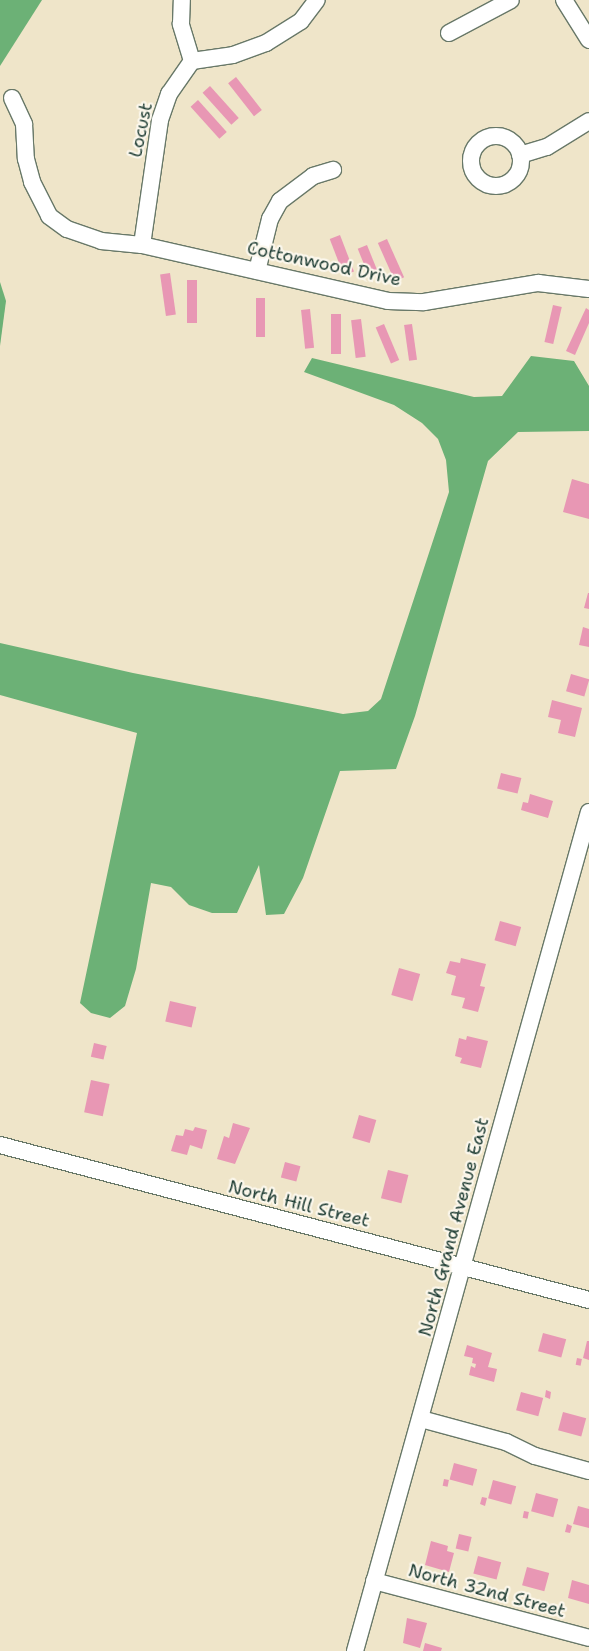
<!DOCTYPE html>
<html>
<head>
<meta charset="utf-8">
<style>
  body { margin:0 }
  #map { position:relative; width:589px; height:1651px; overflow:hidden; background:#efe5c9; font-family:"Shantell Sans",sans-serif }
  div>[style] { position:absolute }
  .forest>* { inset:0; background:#6cb176 }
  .building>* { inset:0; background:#e897b4; transform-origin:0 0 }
  .roads { filter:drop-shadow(1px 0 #687868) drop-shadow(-1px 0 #687868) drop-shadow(0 1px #687868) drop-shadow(0 -1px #687868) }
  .street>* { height:16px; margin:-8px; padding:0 8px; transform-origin:8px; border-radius:8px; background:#fff }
  .street>.ring { margin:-8px; padding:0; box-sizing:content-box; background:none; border:16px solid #fff; border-radius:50% }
  span { translate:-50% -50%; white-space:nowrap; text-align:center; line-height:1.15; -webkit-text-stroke:4.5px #fbf7ec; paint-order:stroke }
  .street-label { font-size:18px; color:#1f3d34 }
</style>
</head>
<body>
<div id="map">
  <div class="forest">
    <div style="clip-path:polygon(0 0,42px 0,0 66px)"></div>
    <div style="clip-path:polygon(0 282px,6px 301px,0 346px)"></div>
    <div style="clip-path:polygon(531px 356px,574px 361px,589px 386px,589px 431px,518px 432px,488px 461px,415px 716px,396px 769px,340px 771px,303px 878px,284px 914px,266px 915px,259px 865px,237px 913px,212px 913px,189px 905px,171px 887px,151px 883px,136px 969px,125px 1006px,110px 1018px,91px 1013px,80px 1003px,137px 733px,0 695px,0 643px,133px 673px,343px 714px,368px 711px,381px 699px,449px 492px,446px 460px,438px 439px,422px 423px,394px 405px,304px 372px,312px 358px,474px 397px,502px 396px)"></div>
  </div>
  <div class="building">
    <div style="left:236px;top:77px;width:42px;height:10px;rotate:52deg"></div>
    <div style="left:210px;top:86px;width:43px;height:10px;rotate:48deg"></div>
    <div style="left:198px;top:100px;width:43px;height:10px;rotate:48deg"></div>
    <div style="left:340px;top:235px;width:39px;height:11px;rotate:69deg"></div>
    <div style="left:387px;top:239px;width:42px;height:10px;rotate:66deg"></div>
    <div style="left:367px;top:245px;width:31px;height:10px;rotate:68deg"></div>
    <div style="left:170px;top:273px;width:42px;height:10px;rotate:82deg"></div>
    <div style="left:187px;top:280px;width:10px;height:43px"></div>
    <div style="left:256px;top:298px;width:9px;height:39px"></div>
    <div style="left:553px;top:305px;width:9px;height:38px;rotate:13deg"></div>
    <div style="clip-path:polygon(586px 308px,589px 310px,589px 323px,575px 355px,566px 351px)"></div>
    <div style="left:310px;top:309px;width:39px;height:9px;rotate:84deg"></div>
    <div style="left:331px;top:314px;width:10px;height:40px"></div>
    <div style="left:361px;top:319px;width:38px;height:10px;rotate:83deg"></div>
    <div style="left:384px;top:324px;width:39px;height:9px;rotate:67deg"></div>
    <div style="left:412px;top:324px;width:36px;height:8px;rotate:82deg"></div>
    <div style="clip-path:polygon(572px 479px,589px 484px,589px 519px,563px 512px)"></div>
    <div style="clip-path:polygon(588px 593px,589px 593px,589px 609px,584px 608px)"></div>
    <div style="clip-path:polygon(583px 627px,589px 629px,589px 647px,579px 645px)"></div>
    <div style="left:571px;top:674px;width:19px;height:18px;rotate:16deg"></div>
    <div style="clip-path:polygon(552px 700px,582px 708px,575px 737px,558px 733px,561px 720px,548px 717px)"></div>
    <div style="left:501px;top:773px;width:21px;height:16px;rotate:14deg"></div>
    <div style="clip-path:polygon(530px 794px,553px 801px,548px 818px,521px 810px,523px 802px,528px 803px)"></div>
    <div style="left:500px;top:921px;width:22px;height:20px;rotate:16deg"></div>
    <div style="clip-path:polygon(461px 958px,486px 964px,480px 986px,485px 987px,478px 1012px,462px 1008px,465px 998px,451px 995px,456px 976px,446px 973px,450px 961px,460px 963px)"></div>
    <div style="left:399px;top:968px;width:22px;height:28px;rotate:16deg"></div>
    <div style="left:170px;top:1001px;width:27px;height:21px;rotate:13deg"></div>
    <div style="clip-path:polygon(467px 1036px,488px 1041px,481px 1068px,460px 1063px,462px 1058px,455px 1056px,459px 1038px,466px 1040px)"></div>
    <div style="left:94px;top:1043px;width:13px;height:14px;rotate:13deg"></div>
    <div style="left:91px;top:1080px;width:19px;height:33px;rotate:12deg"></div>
    <div style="left:359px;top:1115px;width:18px;height:24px;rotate:16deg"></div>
    <div style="clip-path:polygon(233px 1123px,250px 1128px,235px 1164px,217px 1159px,224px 1136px,229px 1138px)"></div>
    <div style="clip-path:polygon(195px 1127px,207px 1130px,202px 1149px,190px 1145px,187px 1155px,171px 1151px,176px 1135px,183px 1136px,185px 1129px,193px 1131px)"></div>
    <div style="left:285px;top:1162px;width:16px;height:16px;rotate:15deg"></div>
    <div style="left:388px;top:1170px;width:21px;height:29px;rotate:14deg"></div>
    <div style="left:543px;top:1333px;width:24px;height:19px;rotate:15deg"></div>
    <div style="clip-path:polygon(587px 1341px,589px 1341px,589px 1360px,583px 1358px)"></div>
    <div style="clip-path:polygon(467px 1345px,492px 1353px,488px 1367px,497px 1369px,494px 1382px,469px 1375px,471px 1366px,475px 1368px,476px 1364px,472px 1363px,473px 1358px,464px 1356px)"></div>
    <div style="left:577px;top:1358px;width:5px;height:7px;rotate:11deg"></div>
    <div style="clip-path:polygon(546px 1390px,551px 1392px,550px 1399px,545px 1397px)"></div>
    <div style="left:521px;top:1392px;width:23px;height:19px;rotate:15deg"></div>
    <div style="left:563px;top:1412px;width:24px;height:19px;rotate:15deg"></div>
    <div style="left:454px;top:1463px;width:24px;height:17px;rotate:15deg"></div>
    <div style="left:444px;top:1479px;width:5px;height:7px;rotate:11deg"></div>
    <div style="left:493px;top:1480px;width:24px;height:19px;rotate:15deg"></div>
    <div style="left:536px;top:1493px;width:23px;height:19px;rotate:15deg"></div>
    <div style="clip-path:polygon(482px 1497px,487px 1498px,485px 1506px,480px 1504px)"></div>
    <div style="clip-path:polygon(578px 1506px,589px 1509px,589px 1528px,573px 1524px)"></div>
    <div style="left:524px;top:1511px;width:5px;height:7px;rotate:11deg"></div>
    <div style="clip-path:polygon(567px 1524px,572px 1526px,570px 1533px,565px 1532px)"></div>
    <div style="left:459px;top:1534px;width:13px;height:15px;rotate:13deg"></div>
    <div style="clip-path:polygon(431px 1541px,448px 1546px,447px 1551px,454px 1553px,449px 1572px,425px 1565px)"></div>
    <div style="left:478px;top:1556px;width:24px;height:18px;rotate:15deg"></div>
    <div style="left:527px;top:1567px;width:23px;height:19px;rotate:15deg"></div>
    <div style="clip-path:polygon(572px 1580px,589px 1585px,589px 1604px,568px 1598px)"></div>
    <div style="clip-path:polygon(407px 1618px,427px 1623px,420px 1648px,403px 1643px)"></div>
    <div style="clip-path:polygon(425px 1643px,442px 1648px,441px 1651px,423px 1651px)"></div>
  </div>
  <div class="roads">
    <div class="street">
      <div style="left:564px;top:0;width:47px;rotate:58deg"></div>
      <div style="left:449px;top:33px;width:70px;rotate:-28deg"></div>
      <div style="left:192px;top:61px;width:41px;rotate:-8.3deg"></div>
      <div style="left:233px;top:55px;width:35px;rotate:-20deg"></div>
      <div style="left:266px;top:43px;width:41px;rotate:-32.2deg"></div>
      <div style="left:301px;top:21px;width:26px;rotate:-53deg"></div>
      <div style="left:12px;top:98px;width:29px;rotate:65deg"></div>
      <div style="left:24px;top:124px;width:35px;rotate:87deg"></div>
      <div style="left:26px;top:159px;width:24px;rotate:75deg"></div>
      <div style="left:32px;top:182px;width:38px;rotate:63deg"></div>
      <div style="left:49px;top:216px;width:22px;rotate:36deg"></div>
      <div style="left:67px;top:229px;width:36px;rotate:19deg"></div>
      <div style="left:101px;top:241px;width:41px;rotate:5.6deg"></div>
      <div style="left:142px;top:245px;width:252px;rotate:12.8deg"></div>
      <div style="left:388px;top:301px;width:36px;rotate:2deg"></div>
      <div style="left:424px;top:302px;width:116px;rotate:-9.5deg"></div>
      <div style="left:538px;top:283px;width:51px;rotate:6.7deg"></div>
      <div class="ring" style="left:471px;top:136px;width:34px;height:34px"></div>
      <div style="left:520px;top:155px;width:28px;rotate:-17deg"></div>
      <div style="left:547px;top:147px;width:49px;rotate:-31.8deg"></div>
      <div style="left:142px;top:245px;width:126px;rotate:-81.8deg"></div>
      <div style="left:160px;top:120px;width:28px;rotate:-71deg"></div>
      <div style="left:169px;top:94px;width:40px;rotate:-55.1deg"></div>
      <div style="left:192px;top:61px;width:39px;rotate:-107deg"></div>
      <div style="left:181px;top:24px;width:24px;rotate:-88deg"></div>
      <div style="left:257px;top:271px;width:54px;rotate:-76deg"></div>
      <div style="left:270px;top:219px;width:21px;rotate:-61deg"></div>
      <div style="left:280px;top:201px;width:41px;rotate:-37.1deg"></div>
      <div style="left:313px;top:176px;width:21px;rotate:-17deg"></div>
      <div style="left:0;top:1145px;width:609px;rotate:14.74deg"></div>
      <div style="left:421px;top:1419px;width:88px;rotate:15.1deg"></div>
      <div style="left:506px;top:1442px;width:32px;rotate:26deg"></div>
      <div style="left:535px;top:1456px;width:56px;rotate:15.5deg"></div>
      <div style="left:374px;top:1581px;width:222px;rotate:14.8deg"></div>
      <div style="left:355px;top:1651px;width:871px;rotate:-74.42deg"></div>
    </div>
  </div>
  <div class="street-label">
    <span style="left:141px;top:130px;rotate:-78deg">Locust</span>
    <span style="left:324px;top:264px;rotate:12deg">Cottonwood Drive</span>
    <span style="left:299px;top:1204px;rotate:14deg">North Hill Street</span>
    <span style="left:454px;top:1227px;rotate:-75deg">North Grand Avenue East</span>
    <span style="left:487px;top:1591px;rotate:15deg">North 32nd Street</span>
  </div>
</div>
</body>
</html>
